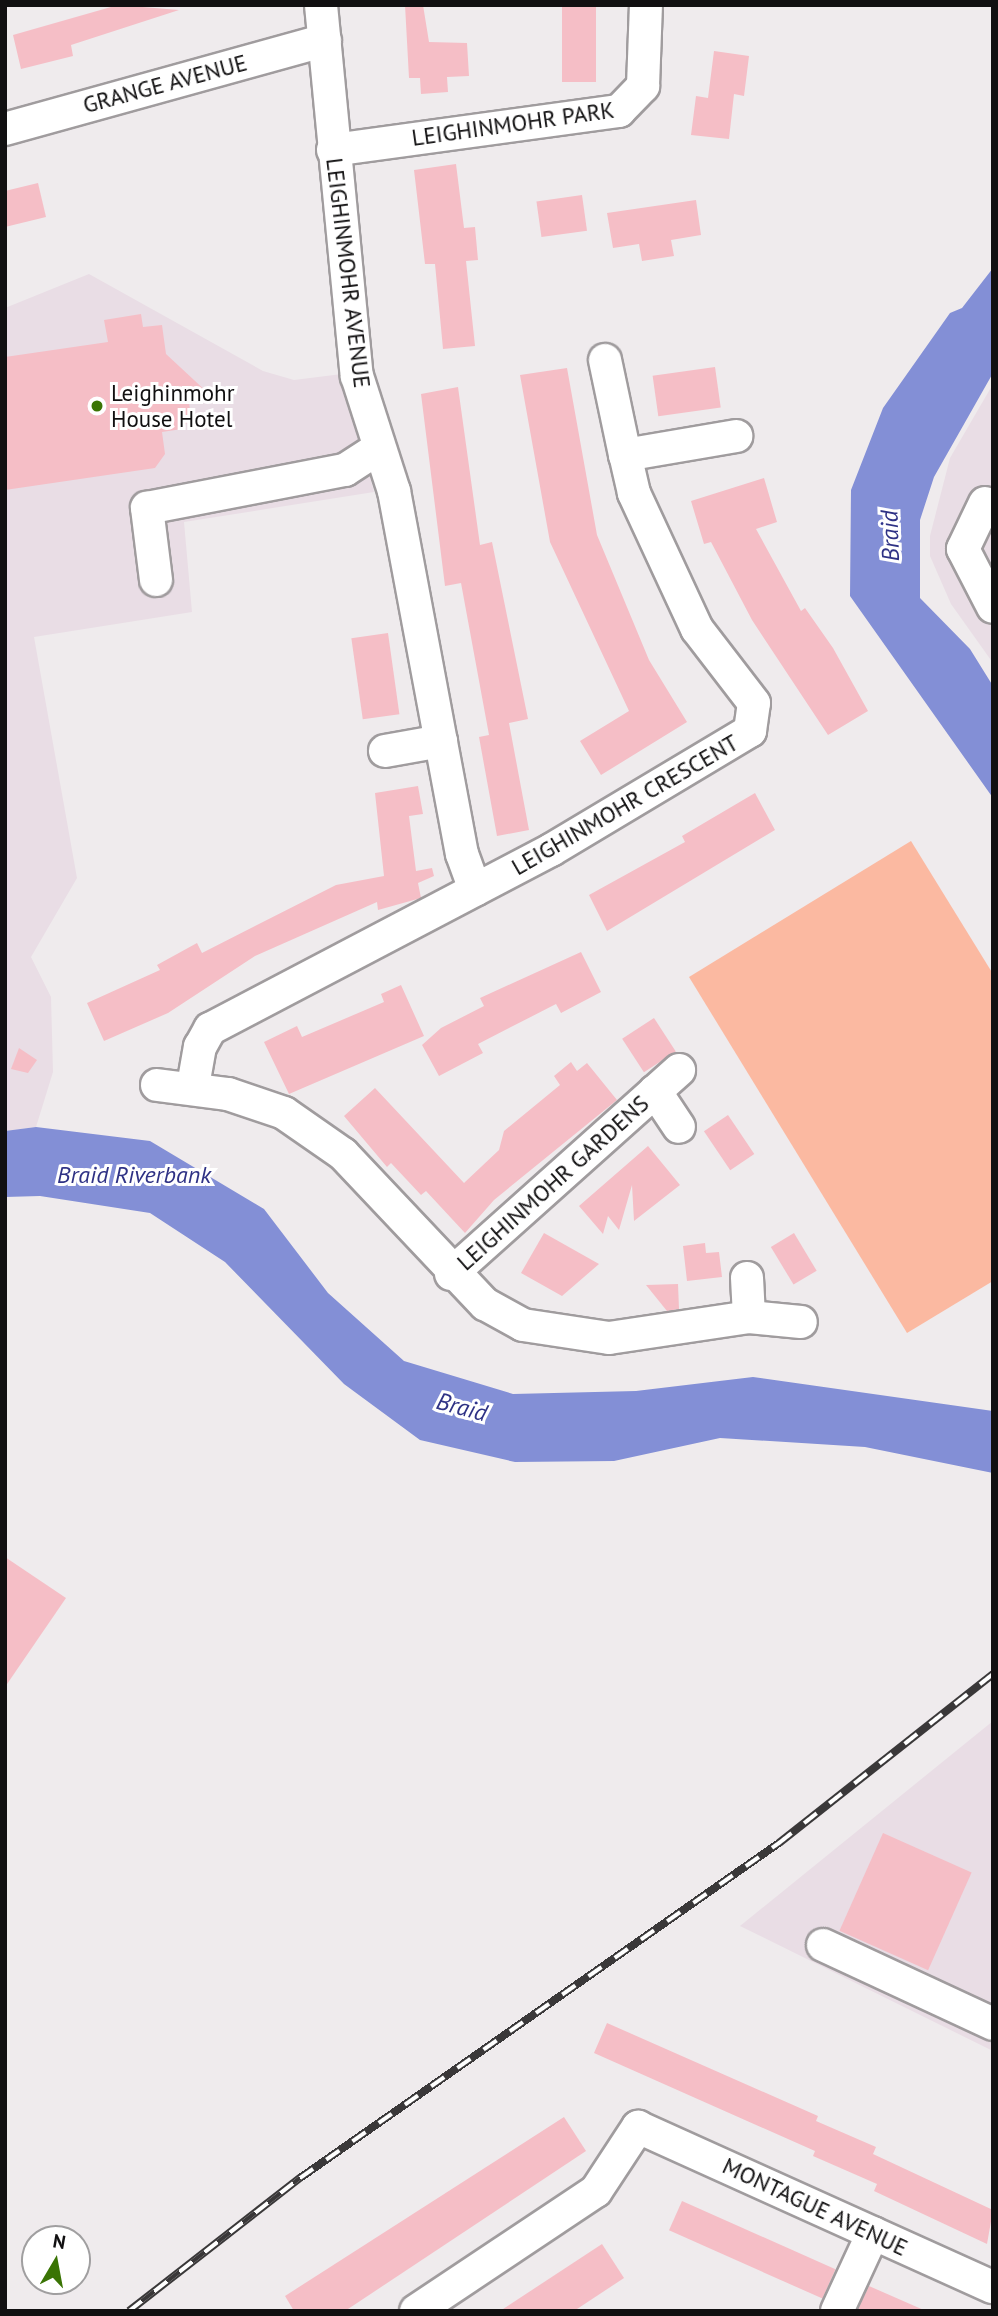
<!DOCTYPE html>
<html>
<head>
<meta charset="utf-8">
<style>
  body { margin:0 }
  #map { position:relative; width:998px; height:2316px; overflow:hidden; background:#efebed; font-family:"PT Sans",sans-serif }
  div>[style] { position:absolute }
  .built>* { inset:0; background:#e9dde5 }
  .green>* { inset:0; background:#fbb9a1 }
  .water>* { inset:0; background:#838fd6 }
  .building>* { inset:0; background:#f5bec6; transform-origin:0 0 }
  .roads { filter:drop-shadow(2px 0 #a09c9e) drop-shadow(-2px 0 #a09c9e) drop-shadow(0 2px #a09c9e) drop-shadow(0 -2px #a09c9e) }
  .minor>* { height:32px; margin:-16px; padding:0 16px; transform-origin:16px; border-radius:16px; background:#fff }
  .rail>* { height:8px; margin-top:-4px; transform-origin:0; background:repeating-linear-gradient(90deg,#fff 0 16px,#3a3839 0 32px); box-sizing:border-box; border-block:2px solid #3a3839 }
  .dots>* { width:19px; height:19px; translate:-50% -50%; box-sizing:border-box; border:4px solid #fff; border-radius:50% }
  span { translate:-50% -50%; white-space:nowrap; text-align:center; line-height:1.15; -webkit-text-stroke:6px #fff; paint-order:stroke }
  .street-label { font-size:23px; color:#111011 }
  .poi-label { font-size:23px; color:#111011 }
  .left { translate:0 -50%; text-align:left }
  .water-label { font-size:24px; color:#2f3285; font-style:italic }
  .frame { position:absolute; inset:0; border:7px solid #111011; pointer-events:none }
  .north { position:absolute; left:21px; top:2225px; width:70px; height:70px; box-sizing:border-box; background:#fff; border:2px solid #a09fa0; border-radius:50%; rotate:10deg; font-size:19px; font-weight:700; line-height:28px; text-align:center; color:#111011 }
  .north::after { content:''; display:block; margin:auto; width:24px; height:32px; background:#3a7404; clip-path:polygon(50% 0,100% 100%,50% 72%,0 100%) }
</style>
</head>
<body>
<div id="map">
  <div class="built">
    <div style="clip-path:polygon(89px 274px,263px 371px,294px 380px,342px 374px,374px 492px,184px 522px,192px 612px,34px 637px,77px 878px,31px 957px,51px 997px,53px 1072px,36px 1127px,5px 1131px,5px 308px)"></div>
    <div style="clip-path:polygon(993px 384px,993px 663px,951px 604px,930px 556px,930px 536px,950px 458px)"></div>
    <div style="clip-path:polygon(993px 1721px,993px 2051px,740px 1926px)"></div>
  </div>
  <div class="green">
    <div style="clip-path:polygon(911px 841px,993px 974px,993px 1281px,907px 1333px,689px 977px)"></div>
  </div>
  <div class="water">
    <div style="clip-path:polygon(993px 268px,993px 373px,934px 477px,920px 520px,920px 598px,970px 649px,993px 686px,993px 798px,850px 596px,851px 490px,883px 408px,950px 313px,962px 308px)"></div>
    <div style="clip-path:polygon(36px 1127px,150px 1141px,264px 1209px,328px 1293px,404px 1361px,513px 1394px,636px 1391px,753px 1377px,993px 1411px,993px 1473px,865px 1447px,720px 1438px,614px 1461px,515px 1462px,420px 1440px,344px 1384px,225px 1262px,150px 1213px,40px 1196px,5px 1197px,5px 1131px)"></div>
  </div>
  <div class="building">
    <div style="clip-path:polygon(118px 5px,179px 10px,71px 45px,73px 56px,21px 69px,13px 35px)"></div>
    <div style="clip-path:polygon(405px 5px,423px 5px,429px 42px,467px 43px,469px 76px,447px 77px,448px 92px,421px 94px,420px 78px,409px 78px)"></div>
    <div style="left:562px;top:5px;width:34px;height:77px"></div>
    <div style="clip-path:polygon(714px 51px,749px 56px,744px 96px,734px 94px,729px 139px,691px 135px,696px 96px,708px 98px)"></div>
    <div style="clip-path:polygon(456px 164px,464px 228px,475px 227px,478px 260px,466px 261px,475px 346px,443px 349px,435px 264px,425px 264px,414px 170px)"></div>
    <div style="clip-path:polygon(38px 183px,46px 217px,5px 227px,5px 191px)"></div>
    <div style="left:582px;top:195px;width:36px;height:46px;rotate:82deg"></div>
    <div style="clip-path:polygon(696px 200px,701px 235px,671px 240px,674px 256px,642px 261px,639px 244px,613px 248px,607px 213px)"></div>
    <div style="clip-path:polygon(141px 314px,143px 327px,162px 325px,166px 354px,208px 393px,188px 395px,191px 417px,182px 429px,162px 432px,165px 454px,155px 468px,5px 490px,5px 357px,108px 342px,104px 320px)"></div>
    <div style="left:715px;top:367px;width:41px;height:63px;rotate:82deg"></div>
    <div style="clip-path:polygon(567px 368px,597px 535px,649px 660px,687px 722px,601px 775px,580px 741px,629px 711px,550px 542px,520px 375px)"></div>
    <div style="clip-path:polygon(458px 387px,480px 545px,492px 542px,528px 719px,509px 723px,529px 830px,497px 836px,479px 737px,489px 735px,461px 583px,445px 586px,421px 394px)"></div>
    <div style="clip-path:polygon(764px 478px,777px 522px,756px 529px,801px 611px,805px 608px,833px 648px,868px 711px,828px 735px,752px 620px,711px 542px,704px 544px,691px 501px)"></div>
    <div style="left:388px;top:633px;width:82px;height:37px;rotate:82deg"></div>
    <div style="clip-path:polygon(418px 786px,423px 814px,409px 816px,416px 871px,432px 868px,434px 876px,418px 883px,421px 898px,378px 910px,377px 902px,255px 956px,168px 1013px,104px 1041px,87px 1003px,160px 970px,157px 965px,197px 943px,202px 953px,336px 885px,384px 876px,375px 793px)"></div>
    <div style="clip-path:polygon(755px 793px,775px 830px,607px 931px,589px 895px,685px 842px,682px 836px)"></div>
    <div style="clip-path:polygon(581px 952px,601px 992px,561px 1013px,556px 1004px,478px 1044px,483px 1053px,439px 1076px,422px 1045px,441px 1028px,484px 1006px,480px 998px)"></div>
    <div style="clip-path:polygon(401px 985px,424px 1036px,289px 1094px,264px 1042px,297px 1026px,302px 1037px,384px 1002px,381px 994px)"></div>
    <div style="left:654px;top:1018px;width:40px;height:38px;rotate:57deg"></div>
    <div style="clip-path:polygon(19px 1048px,37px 1060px,28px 1073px,11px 1069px)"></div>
    <div style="clip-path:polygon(571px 1062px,577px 1071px,587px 1063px,617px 1100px,494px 1200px,465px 1233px,426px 1191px,421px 1195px,391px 1163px,387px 1167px,344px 1116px,375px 1088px,464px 1183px,499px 1150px,504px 1131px,560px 1085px,554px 1076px)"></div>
    <div style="left:728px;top:1115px;width:47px;height:29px;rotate:56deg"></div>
    <div style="clip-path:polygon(648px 1146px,680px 1185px,634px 1221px,632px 1185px,619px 1230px,608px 1216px,603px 1234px,579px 1206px)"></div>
    <div style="clip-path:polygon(544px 1233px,599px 1264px,562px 1296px,521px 1273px)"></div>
    <div style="left:794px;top:1233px;width:44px;height:27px;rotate:59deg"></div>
    <div style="clip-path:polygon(705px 1243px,706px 1253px,719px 1252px,722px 1277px,687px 1281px,683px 1246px)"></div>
    <div style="clip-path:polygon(678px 1284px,679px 1309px,667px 1311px,646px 1285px)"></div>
    <div style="clip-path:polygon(5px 1557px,66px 1598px,5px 1687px)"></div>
    <div style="left:883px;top:1833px;width:97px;height:107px;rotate:24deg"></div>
    <div style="clip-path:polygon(607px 2023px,818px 2116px,816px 2121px,876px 2147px,873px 2154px,993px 2210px,987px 2244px,874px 2191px,877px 2184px,813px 2156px,815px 2151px,594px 2053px)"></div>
    <div style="clip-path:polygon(564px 2117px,586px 2151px,345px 2311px,294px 2311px,285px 2296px)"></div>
    <div style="left:682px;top:2201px;width:168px;height:32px;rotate:24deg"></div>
    <div style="clip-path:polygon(602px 2244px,624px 2278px,574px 2311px,500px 2311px)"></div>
    <div style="clip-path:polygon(869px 2286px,926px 2311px,857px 2311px)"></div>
  </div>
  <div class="roads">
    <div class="minor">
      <div style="left:321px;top:5px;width:373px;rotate:84.5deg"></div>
      <div style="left:357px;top:376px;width:121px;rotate:72.2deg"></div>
      <div style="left:394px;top:491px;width:369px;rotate:79.4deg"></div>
      <div style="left:462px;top:854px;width:38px;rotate:70deg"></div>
      <div style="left:5px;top:129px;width:332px;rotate:-15.5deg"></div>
      <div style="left:333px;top:150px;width:289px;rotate:-7.8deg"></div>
      <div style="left:619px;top:111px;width:35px;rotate:-46deg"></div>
      <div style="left:643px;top:86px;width:81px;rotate:-87.9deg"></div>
      <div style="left:605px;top:360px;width:97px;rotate:78.1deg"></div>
      <div style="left:985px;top:503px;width:51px;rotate:115.6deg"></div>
      <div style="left:963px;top:549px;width:65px;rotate:62.7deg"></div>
      <div style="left:156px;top:580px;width:73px;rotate:-97.1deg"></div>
      <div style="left:147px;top:508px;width:202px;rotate:-10.9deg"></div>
      <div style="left:345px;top:470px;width:40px;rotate:-32.9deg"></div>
      <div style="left:385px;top:751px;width:57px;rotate:-10.1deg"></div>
      <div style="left:157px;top:1085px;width:72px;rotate:7.2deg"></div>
      <div style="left:228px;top:1094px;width:59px;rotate:18.7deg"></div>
      <div style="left:284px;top:1113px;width:72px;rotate:34.8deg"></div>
      <div style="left:343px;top:1154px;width:207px;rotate:46.6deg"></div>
      <div style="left:485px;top:1304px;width:43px;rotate:28.9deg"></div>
      <div style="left:523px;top:1325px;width:87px;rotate:8.6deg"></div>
      <div style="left:609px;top:1338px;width:142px;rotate:-8.5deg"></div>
      <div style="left:749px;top:1317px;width:52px;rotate:5.5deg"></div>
      <div style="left:193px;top:1086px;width:40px;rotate:-80deg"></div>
      <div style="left:200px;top:1047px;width:21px;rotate:-61deg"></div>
      <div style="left:210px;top:1029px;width:385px;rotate:-27.7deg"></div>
      <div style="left:551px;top:850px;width:232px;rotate:-30.9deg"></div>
      <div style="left:750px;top:731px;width:28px;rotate:-82deg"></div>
      <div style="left:754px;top:703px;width:93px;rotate:-127.6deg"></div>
      <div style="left:697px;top:629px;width:150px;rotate:-114.9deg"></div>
      <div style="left:634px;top:493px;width:39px;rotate:-103deg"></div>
      <div style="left:625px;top:455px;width:113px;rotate:-9.7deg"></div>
      <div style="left:655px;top:1091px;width:43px;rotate:56.3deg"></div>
      <div style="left:451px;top:1274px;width:306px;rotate:-41.8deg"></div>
      <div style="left:747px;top:1278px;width:39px;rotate:87deg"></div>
      <div style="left:823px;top:1945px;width:187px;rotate:24.9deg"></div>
      <div style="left:416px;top:2311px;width:216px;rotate:-33.7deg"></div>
      <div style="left:596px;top:2191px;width:77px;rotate:-56.7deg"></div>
      <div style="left:638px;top:2127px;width:389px;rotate:24.3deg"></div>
      <div style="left:837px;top:2311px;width:86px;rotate:-65.2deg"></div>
    </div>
  </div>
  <div class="rail">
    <div style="left:129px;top:2311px;width:217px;rotate:-37.9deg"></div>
    <div style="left:300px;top:2178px;width:585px;rotate:-34.97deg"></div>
    <div style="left:779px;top:1843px;width:273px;rotate:-38.3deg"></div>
  </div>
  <div class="dots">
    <div style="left:97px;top:406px;background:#3a7404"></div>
  </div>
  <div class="street-label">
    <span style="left:165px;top:84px;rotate:-15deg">GRANGE AVENUE</span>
    <span style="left:513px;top:124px;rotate:-8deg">LEIGHINMOHR PARK</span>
    <span style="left:348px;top:273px;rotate:83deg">LEIGHINMOHR AVENUE</span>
    <span style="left:625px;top:805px;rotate:-30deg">LEIGHINMOHR CRESCENT</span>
    <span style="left:553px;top:1183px;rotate:-42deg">LEIGHINMOHR GARDENS</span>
    <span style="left:815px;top:2207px;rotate:25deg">MONTAGUE AVENUE</span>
  </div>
  <div class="poi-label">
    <span class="left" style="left:111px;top:406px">Leighinmohr<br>House Hotel</span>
  </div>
  <div class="water-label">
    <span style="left:890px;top:536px;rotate:-92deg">Braid</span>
    <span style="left:134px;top:1175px">Braid Riverbank</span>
    <span style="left:462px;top:1407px;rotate:15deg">Braid</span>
  </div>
  <div class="frame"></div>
  <div class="north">N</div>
</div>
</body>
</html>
